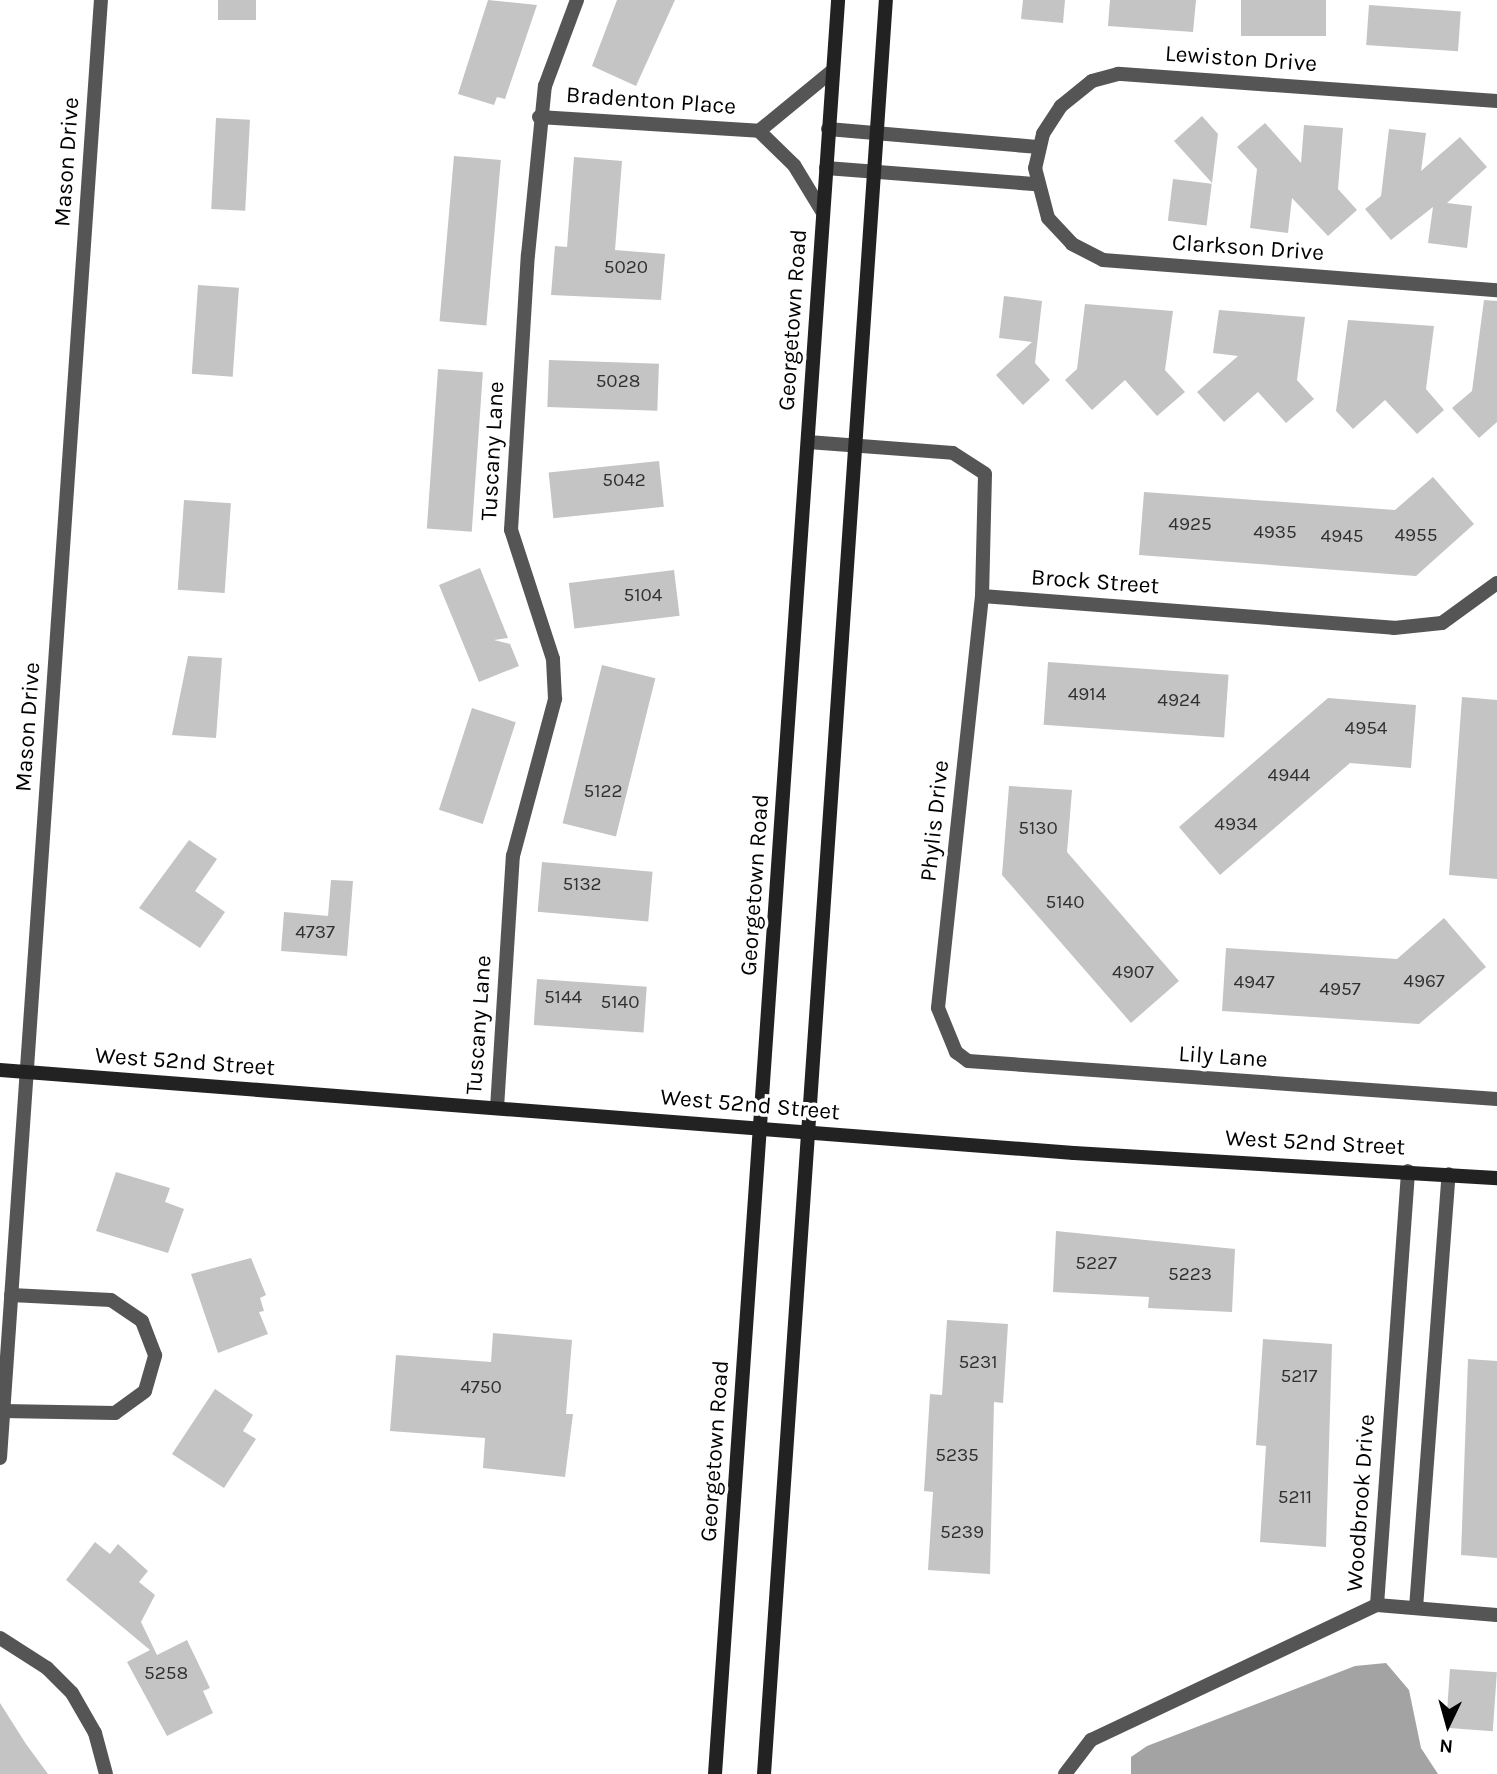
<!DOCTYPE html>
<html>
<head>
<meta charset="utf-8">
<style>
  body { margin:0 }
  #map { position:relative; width:1497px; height:1774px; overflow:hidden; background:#fff; font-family:Karla,sans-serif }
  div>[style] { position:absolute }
  .water>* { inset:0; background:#a3a3a3 }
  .building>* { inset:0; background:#c4c4c4; transform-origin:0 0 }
  .street>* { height:14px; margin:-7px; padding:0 7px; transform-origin:7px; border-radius:7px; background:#555 }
  .secondary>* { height:14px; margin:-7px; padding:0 7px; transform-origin:7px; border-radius:7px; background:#222 }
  span { translate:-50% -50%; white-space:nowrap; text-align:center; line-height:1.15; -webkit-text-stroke:7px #fff; paint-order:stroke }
  .number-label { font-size:19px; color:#313131 }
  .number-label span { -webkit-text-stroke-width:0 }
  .street-label { font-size:23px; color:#000 }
  .north { position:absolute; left:1413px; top:1690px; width:70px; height:70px; -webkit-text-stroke:5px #fff; paint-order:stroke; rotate:185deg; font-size:19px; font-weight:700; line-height:28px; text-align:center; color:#000 }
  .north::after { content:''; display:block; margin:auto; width:24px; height:32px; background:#000; clip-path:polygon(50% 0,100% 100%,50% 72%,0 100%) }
</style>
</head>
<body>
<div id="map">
  <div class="water">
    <div style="clip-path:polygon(1386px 1663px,1409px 1690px,1421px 1748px,1438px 1774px,1131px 1774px,1131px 1757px,1147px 1746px,1355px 1666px)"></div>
  </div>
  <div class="building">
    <div style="left:218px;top:0;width:38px;height:20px"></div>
    <div style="clip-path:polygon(488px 0,537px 5px,505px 99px,497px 97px,494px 105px,458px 94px)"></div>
    <div style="clip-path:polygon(617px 0,675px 0,636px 86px,592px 66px)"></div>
    <div style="clip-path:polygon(1023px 0,1065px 0,1063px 23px,1021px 19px)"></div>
    <div style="clip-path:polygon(1110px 0,1196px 0,1193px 32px,1108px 26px)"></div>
    <div style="left:1241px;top:0;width:85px;height:36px"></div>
    <div style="left:1369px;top:5px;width:92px;height:40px;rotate:4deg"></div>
    <div style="clip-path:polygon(1202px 116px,1218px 134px,1212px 183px,1174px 141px)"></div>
    <div style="left:216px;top:118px;width:34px;height:91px;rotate:3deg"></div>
    <div style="clip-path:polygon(1265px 123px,1301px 163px,1304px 125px,1343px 128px,1338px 189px,1357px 210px,1328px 236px,1292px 198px,1288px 233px,1250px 228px,1257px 169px,1237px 147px)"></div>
    <div style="clip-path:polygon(1389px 129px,1426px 133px,1421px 171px,1460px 137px,1487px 167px,1447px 203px,1472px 206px,1467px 248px,1428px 243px,1433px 207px,1391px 240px,1365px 209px,1381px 196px)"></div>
    <div style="left:454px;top:156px;width:47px;height:166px;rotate:5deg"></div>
    <div style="clip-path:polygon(574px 157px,622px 161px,615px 250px,665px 254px,661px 300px,551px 295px,555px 246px,567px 247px)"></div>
    <div style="left:1173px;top:179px;width:39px;height:42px;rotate:7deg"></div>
    <div style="left:198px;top:285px;width:41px;height:89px;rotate:4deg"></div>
    <div style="clip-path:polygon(1004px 296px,1042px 301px,1035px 363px,1050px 380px,1023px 405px,996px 375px,1032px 342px,999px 338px)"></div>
    <div style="clip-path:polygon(1484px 300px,1497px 301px,1497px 422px,1479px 438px,1452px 408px,1472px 391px)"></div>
    <div style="clip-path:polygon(1085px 304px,1173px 311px,1165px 370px,1185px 392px,1157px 416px,1125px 380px,1092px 410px,1065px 380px,1077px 369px)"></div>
    <div style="clip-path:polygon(1219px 310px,1305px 317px,1297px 380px,1314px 399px,1286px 423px,1258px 392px,1224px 422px,1197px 392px,1238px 356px,1213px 353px)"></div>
    <div style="clip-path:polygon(1348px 320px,1434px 326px,1426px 389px,1444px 410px,1417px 434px,1385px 400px,1353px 429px,1336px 411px)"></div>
    <div style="left:549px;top:360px;width:110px;height:47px;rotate:2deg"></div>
    <div style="left:438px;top:369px;width:45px;height:160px;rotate:4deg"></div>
    <div style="left:659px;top:461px;width:46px;height:111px;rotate:84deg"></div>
    <div style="clip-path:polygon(1433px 477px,1474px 524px,1416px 576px,1139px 555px,1144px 492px,1395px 510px)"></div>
    <div style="left:184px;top:500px;width:47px;height:90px;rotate:4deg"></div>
    <div style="clip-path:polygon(480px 568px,508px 638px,494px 640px,510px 644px,519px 666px,479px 682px,439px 585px)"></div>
    <div style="left:674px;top:570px;width:46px;height:106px;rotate:83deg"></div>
    <div style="clip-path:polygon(188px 656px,222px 658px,216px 738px,172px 735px)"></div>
    <div style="left:1048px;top:662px;width:181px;height:63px;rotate:4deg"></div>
    <div style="left:602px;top:665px;width:55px;height:163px;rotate:14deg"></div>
    <div style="clip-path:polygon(1462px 697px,1497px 700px,1497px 879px,1449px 875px)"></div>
    <div style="clip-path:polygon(1328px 698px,1416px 705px,1411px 768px,1350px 763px,1220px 875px,1179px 827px)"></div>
    <div style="left:472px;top:708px;width:46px;height:107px;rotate:18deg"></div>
    <div style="clip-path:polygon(1009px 786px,1072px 790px,1067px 852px,1179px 981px,1131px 1023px,1002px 875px)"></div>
    <div style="clip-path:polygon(189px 840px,217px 859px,195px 891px,225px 912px,200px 948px,139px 908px)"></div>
    <div style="left:542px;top:862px;width:111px;height:50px;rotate:5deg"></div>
    <div style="clip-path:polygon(331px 880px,353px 881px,347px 956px,281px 951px,284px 912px,328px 916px)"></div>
    <div style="clip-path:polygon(1444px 918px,1486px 967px,1419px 1024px,1222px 1011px,1226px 948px,1397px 959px)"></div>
    <div style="left:537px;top:979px;width:110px;height:46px;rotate:4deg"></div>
    <div style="clip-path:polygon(116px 1172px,170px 1188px,165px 1202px,184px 1209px,168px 1253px,96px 1231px)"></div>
    <div style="clip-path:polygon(1056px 1231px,1235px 1249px,1232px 1312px,1148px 1308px,1149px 1297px,1053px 1292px)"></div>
    <div style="clip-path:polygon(251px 1258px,266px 1295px,260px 1298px,264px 1311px,259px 1312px,268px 1334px,218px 1353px,191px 1274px)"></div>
    <div style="clip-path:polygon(947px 1320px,1008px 1324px,1003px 1403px,994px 1402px,990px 1574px,928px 1570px,933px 1492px,924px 1491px,930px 1394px,942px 1395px)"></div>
    <div style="clip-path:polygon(493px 1333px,572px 1340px,566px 1414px,573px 1414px,565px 1477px,483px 1468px,485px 1438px,390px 1431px,396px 1355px,491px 1362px)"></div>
    <div style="clip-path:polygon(1263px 1339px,1332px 1344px,1326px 1547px,1260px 1542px,1266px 1446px,1256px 1445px)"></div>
    <div style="clip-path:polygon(1468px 1359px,1497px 1361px,1497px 1558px,1461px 1555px)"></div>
    <div style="clip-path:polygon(215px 1389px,253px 1415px,243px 1431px,256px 1439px,224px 1488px,172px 1454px)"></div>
    <div style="clip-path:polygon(95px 1542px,110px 1554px,118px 1544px,148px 1571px,139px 1582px,155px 1595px,141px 1622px,157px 1655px,187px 1640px,210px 1688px,203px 1691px,213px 1713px,167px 1736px,127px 1662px,150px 1650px,66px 1580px)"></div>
    <div style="left:1450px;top:1669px;width:47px;height:59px;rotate:4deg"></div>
    <div style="clip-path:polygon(0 1703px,26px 1744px,48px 1774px,0 1774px)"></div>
  </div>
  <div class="street">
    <div style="left:1497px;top:101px;width:380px;rotate:-175.9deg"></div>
    <div style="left:1118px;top:74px;width:27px;rotate:165deg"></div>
    <div style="left:1092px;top:81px;width:40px;rotate:141deg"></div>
    <div style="left:1061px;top:106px;width:33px;rotate:123deg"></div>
    <div style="left:1043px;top:134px;width:35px;rotate:103deg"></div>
    <div style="left:1035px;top:168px;width:52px;rotate:75.4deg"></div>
    <div style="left:1048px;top:218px;width:35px;rotate:47deg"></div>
    <div style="left:1072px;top:244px;width:35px;rotate:27deg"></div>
    <div style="left:1103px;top:260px;width:395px;rotate:4.4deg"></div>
    <div style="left:539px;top:117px;width:220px;rotate:3.6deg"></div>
    <div style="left:828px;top:129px;width:212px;rotate:4.9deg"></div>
    <div style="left:759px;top:131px;width:49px;rotate:44.2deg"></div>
    <div style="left:794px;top:165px;width:54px;rotate:58.7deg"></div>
    <div style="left:759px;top:131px;width:94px;rotate:-39.4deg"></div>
    <div style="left:826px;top:168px;width:211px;rotate:4.4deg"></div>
    <div style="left:808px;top:442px;width:145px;rotate:4.3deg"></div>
    <div style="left:953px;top:453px;width:38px;rotate:33deg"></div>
    <div style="left:985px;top:474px;width:122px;rotate:91.4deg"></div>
    <div style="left:982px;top:596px;width:414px;rotate:96.1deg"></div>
    <div style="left:938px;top:1008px;width:48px;rotate:67.8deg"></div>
    <div style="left:956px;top:1052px;width:15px;rotate:37deg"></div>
    <div style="left:968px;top:1061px;width:530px;rotate:4.11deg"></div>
    <div style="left:982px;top:596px;width:413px;rotate:4.4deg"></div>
    <div style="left:1394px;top:628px;width:48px;rotate:-5.9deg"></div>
    <div style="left:1442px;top:623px;width:68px;rotate:-36deg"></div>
    <div style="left:497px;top:1108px;width:253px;rotate:-86.4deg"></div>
    <div style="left:513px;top:856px;width:163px;rotate:-75deg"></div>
    <div style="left:555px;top:699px;width:40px;rotate:-92.9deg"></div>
    <div style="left:553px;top:659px;width:136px;rotate:-108deg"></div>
    <div style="left:511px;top:530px;width:276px;rotate:-86.5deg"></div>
    <div style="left:528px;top:255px;width:170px;rotate:-84.3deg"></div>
    <div style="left:545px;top:86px;width:92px;rotate:-69.6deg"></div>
    <div style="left:3px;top:1411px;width:112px;rotate:1deg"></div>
    <div style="left:115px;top:1413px;width:37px;rotate:-36deg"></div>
    <div style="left:145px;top:1391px;width:37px;rotate:-74deg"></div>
    <div style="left:155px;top:1355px;width:36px;rotate:-111deg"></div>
    <div style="left:142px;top:1321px;width:37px;rotate:-146deg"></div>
    <div style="left:111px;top:1300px;width:100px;rotate:-177.1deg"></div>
    <div style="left:0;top:1458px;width:1461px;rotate:-86.04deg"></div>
    <div style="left:1377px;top:1605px;width:435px;rotate:-85.9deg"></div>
    <div style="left:1416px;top:1608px;width:435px;rotate:-85.7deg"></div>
    <div style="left:0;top:1638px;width:56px;rotate:32.6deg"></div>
    <div style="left:47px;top:1668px;width:35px;rotate:45deg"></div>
    <div style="left:72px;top:1693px;width:46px;rotate:60.1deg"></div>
    <div style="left:95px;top:1733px;width:42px;rotate:75deg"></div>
    <div style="left:1065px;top:1774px;width:43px;rotate:-52.6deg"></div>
    <div style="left:1091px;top:1740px;width:316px;rotate:-25.3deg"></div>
    <div style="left:1377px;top:1605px;width:120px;rotate:4.8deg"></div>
  </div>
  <div class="secondary">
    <div style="left:0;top:1070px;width:1077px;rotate:4.42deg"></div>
    <div style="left:1074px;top:1153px;width:424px;rotate:3.4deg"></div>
    <div style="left:715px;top:1774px;width:1778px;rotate:-86.03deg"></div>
    <div style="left:764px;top:1774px;width:1778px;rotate:-86.07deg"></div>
  </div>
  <div class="number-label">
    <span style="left:626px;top:268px">5020</span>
    <span style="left:618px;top:382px">5028</span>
    <span style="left:624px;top:481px">5042</span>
    <span style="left:1190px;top:525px">4925</span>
    <span style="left:1275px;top:533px">4935</span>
    <span style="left:1416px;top:536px">4955</span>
    <span style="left:1342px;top:537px">4945</span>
    <span style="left:643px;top:596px">5104</span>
    <span style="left:1087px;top:695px">4914</span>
    <span style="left:1179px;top:701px">4924</span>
    <span style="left:1366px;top:729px">4954</span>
    <span style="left:1289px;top:776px">4944</span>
    <span style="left:603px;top:792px">5122</span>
    <span style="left:1236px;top:825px">4934</span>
    <span style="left:1038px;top:829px">5130</span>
    <span style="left:582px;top:885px">5132</span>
    <span style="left:1065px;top:903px">5140</span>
    <span style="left:315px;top:933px">4737</span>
    <span style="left:1133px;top:973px">4907</span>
    <span style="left:1424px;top:982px">4967</span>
    <span style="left:1254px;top:983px">4947</span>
    <span style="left:1340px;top:990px">4957</span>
    <span style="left:563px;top:998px">5144</span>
    <span style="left:620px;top:1003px">5140</span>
    <span style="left:1096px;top:1264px">5227</span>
    <span style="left:1190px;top:1275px">5223</span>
    <span style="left:978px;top:1363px">5231</span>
    <span style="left:1299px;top:1377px">5217</span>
    <span style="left:481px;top:1388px">4750</span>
    <span style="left:957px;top:1456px">5235</span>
    <span style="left:1295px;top:1498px">5211</span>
    <span style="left:962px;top:1533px">5239</span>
    <span style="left:166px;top:1674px">5258</span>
  </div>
  <div class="street-label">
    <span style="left:1241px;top:59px;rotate:4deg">Lewiston Drive</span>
    <span style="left:651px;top:101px;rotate:4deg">Bradenton Place</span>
    <span style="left:67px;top:162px;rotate:-86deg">Mason Drive</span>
    <span style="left:1248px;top:248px;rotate:4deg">Clarkson Drive</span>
    <span style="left:793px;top:320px;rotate:-86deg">Georgetown Road</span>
    <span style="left:493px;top:451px;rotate:-87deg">Tuscany Lane</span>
    <span style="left:1095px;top:582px;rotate:4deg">Brock Street</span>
    <span style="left:28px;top:727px;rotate:-86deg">Mason Drive</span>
    <span style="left:935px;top:821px;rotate:-84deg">Phylis Drive</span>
    <span style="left:755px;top:885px;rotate:-86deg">Georgetown Road</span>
    <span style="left:479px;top:1025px;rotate:-86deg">Tuscany Lane</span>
    <span style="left:1223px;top:1057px;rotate:4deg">Lily Lane</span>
    <span style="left:185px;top:1062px;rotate:4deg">West 52nd Street</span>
    <span style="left:750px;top:1105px;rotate:5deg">West 52nd Street</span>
    <span style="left:1315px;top:1143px;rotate:3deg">West 52nd Street</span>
    <span style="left:715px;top:1451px;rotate:-86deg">Georgetown Road</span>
    <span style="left:1361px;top:1503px;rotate:-86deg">Woodbrook Drive</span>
  </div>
  <div class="north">N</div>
</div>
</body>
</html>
